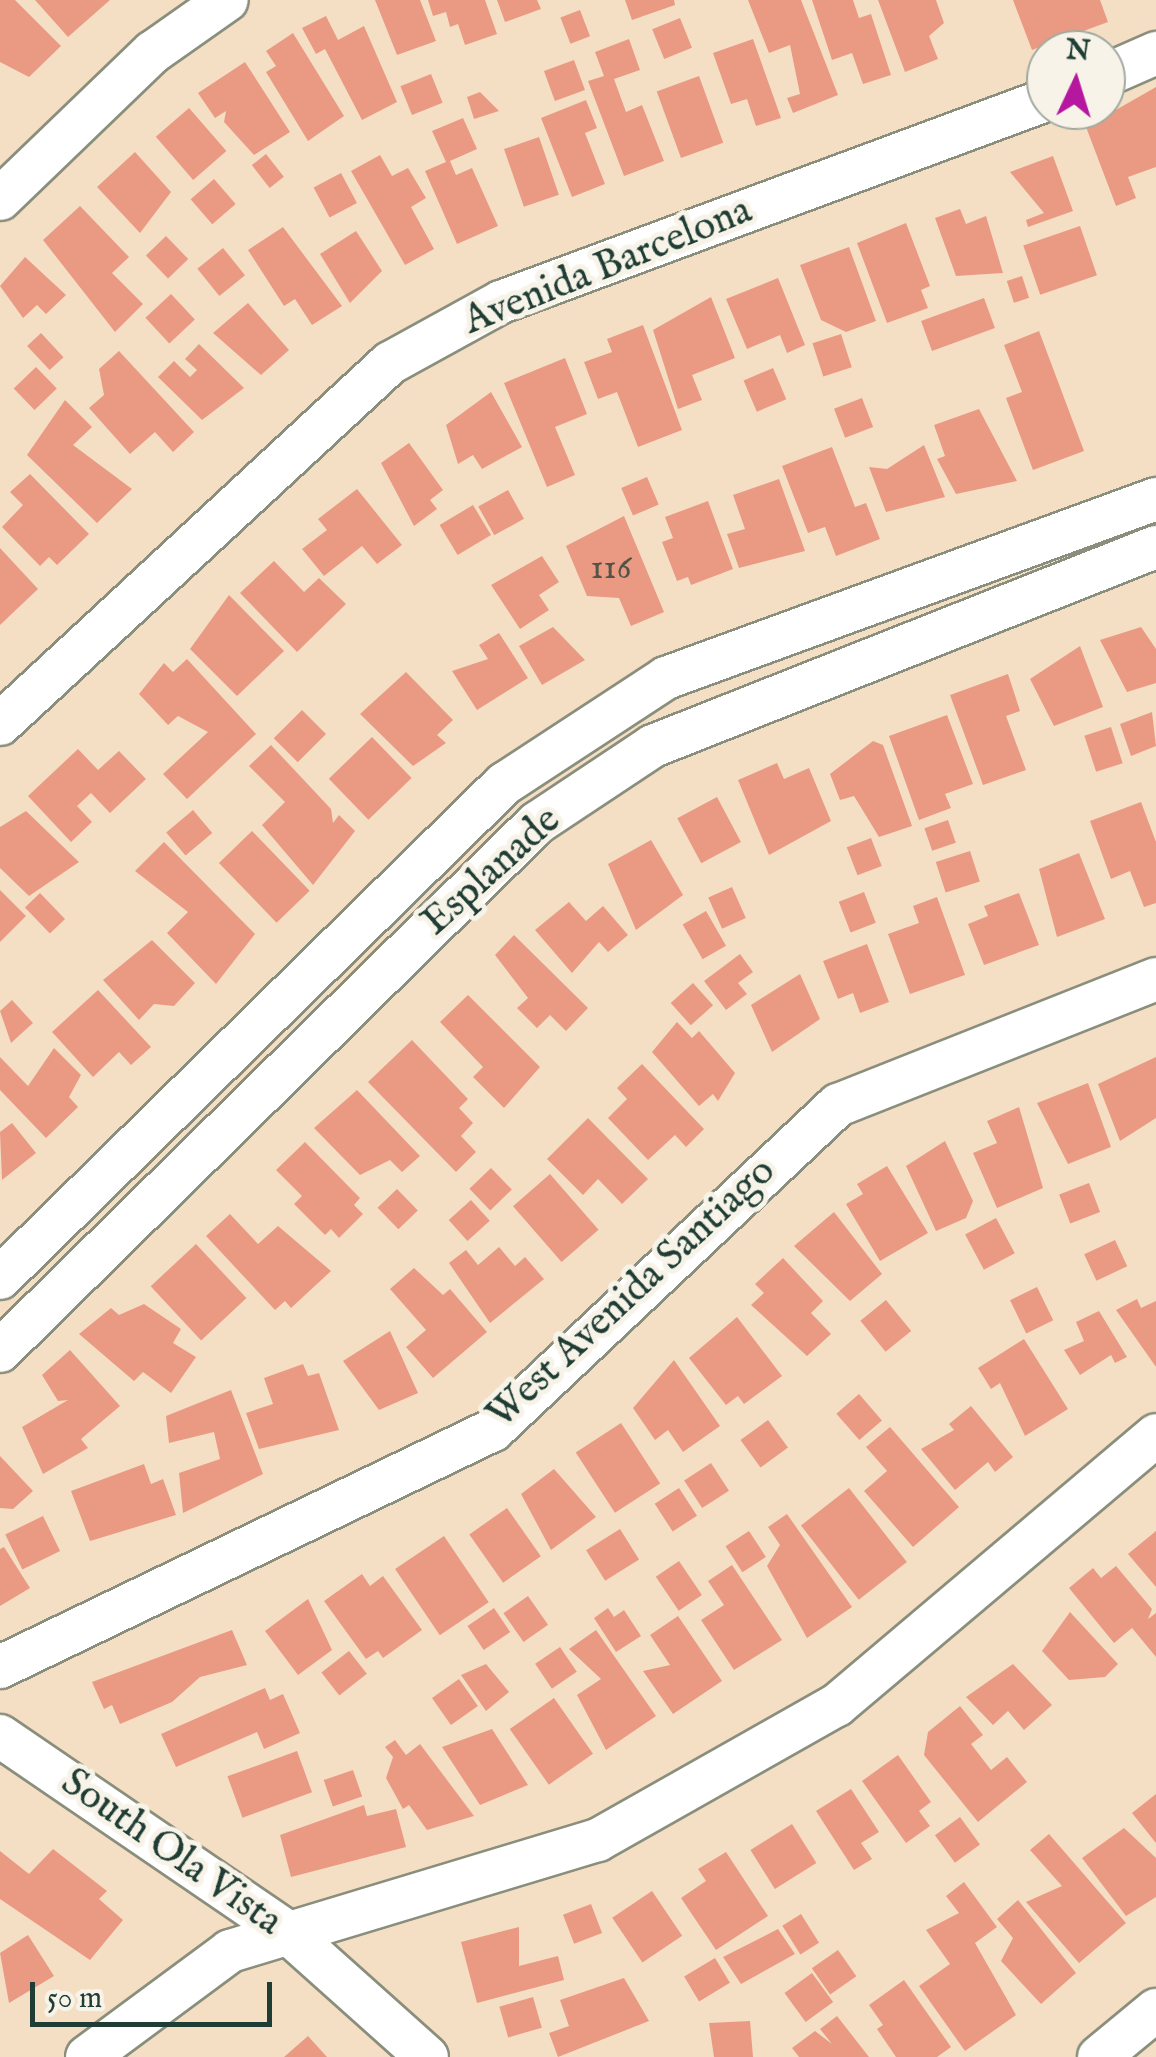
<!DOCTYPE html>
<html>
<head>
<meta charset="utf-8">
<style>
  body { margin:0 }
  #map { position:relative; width:1156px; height:2057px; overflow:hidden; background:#f4dfc5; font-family:"IM FELL English",serif }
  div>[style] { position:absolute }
  .building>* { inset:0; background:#ea9a83; transform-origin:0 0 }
  .roads { filter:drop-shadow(2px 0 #8a8e7c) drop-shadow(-2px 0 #8a8e7c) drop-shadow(0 2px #8a8e7c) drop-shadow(0 -2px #8a8e7c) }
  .minor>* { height:42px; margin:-21px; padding:0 21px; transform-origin:21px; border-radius:21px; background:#fff }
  span { translate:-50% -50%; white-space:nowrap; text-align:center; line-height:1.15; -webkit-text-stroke:10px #f7f3e8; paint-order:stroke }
  .number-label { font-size:35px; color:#525448 }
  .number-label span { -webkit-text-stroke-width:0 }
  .street-label { font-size:40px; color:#1f3d34 }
  .north { position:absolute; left:1026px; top:30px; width:100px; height:100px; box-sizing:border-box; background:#f7f3e8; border:2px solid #a1aaa0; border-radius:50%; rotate:4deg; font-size:28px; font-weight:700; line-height:40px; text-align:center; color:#1f3d34 }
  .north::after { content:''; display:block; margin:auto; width:35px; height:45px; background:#b5179e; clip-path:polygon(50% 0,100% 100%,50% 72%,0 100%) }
  .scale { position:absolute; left:30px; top:1982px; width:242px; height:45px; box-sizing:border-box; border:5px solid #1f3d34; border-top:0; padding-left:12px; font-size:30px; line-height:35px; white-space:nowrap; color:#1f3d34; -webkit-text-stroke:8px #f7f3e8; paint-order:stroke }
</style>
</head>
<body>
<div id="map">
  <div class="building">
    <div style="clip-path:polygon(0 0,15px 0,61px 46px,29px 77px,0 62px)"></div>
    <div style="clip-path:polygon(35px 0,110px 0,68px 37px)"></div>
    <div style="clip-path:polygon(375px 0,420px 0,436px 41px,397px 55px)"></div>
    <div style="clip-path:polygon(428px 0,485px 0,497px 34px,465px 45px,458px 24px,450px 27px,446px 12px,433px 16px)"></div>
    <div style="clip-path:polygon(497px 0,537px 0,541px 9px,505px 22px)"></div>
    <div style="clip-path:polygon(625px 0,674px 0,675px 5px,632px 20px)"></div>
    <div style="clip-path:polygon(748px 0,801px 0,838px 95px,793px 113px,787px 98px,800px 94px,790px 45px,769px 53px)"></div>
    <div style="clip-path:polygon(812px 0,853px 0,859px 18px,871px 14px,891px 75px,863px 84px,852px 53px,832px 60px)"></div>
    <div style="clip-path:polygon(878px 0,936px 0,944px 23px,929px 36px,938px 59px,905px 72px)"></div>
    <div style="clip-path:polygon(1013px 0,1100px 0,1108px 22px,1032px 50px)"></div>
    <div style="left:580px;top:10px;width:28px;height:21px;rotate:69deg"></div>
    <div style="clip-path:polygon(326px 16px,338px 40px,364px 26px,397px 102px,362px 120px,325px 49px,316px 54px,302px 28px)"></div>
    <div style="left:680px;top:18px;width:32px;height:30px;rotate:68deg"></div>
    <div style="clip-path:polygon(293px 33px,344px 116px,308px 141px,266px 72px,276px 66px,266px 51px)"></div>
    <div style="clip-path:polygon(629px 39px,640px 70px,614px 79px,626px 112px,642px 105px,664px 161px,624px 176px,588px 81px,604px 76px,595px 52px)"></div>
    <div style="clip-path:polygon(753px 39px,781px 118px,756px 126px,747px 99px,731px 104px,713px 53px)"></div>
    <div style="left:574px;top:60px;width:32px;height:32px;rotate:70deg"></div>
    <div style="clip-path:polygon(245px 62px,290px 132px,254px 155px,224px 122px,226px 111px,215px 118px,198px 93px)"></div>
    <div style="left:431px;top:74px;width:31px;height:33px;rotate:68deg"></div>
    <div style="left:699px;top:76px;width:71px;height:45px;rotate:70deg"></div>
    <div style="clip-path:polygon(1156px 87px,1156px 167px,1128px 177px,1136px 198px,1116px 206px,1086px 127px)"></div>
    <div style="clip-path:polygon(480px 92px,499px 111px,474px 119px,467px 97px)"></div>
    <div style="clip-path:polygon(586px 100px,597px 128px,585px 133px,605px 184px,572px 197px,541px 118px)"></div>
    <div style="left:189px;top:108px;width:57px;height:44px;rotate:49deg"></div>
    <div style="clip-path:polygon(463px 118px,477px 149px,450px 161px,456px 175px,472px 168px,498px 226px,457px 244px,425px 171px,446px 162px,432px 131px)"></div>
    <div style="left:539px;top:137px;width:61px;height:37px;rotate:71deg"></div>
    <div style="clip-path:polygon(135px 152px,171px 192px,140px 233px,97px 187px)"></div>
    <div style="left:266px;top:154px;width:29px;height:18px;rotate:52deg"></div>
    <div style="clip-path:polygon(380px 155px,392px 176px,408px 168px,426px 198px,411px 207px,434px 249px,405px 265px,351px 171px)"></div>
    <div style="clip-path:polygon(1053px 156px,1073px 211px,1028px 227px,1026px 220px,1044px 213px,1010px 172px)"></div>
    <div style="left:341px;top:173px;width:34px;height:31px;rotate:62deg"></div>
    <div style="left:214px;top:179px;width:33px;height:31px;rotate:49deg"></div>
    <div style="clip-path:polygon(80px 206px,129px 257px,112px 273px,143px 304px,115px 332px,43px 240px)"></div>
    <div style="clip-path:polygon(960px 209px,966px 224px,986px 216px,1003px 273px,956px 276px,935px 218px)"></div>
    <div style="clip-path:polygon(906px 223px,930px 286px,921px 290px,928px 308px,887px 323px,857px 243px)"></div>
    <div style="left:1080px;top:226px;width:52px;height:60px;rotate:71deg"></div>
    <div style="clip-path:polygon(283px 227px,342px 306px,312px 325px,295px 299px,284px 306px,248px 250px)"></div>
    <div style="clip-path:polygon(356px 231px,382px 271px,350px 303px,320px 254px)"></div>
    <div style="left:166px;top:236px;width:32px;height:28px;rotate:46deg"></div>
    <div style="clip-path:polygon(849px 247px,876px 321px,846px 332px,821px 320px,800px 265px)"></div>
    <div style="left:223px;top:248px;width:35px;height:33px;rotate:51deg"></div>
    <div style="clip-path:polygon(25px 257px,66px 295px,46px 314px,37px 305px,23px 318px,0 286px)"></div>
    <div style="left:1022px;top:276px;width:23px;height:16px;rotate:72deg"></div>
    <div style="clip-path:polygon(778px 278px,805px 345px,787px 353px,780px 335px,747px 349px,726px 299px)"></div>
    <div style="left:171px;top:294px;width:35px;height:35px;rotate:47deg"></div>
    <div style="clip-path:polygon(711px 297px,735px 358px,692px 375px,702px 400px,678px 409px,653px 330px)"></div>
    <div style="left:984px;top:298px;width:32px;height:67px;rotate:70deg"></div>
    <div style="clip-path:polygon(248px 303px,289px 350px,261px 375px,213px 333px)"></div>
    <div style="clip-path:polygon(643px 325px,682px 430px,638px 447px,617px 392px,598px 399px,584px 362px,612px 352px,607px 339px)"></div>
    <div style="clip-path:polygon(1039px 331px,1084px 451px,1033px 470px,1006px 398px,1022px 392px,1004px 345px)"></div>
    <div style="left:41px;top:333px;width:33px;height:19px;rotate:47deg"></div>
    <div style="left:841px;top:334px;width:35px;height:30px;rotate:72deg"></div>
    <div style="clip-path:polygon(199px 344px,244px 388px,202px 420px,158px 377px,174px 361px,190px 377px,197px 370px,185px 359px)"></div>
    <div style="clip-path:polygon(119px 351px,194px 432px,173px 452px,155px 432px,130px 454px,89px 408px,104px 395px,99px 369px)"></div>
    <div style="clip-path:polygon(565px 358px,587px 414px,555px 427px,575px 475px,547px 487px,504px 383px)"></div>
    <div style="left:36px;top:367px;width:30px;height:31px;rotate:46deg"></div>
    <div style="left:773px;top:368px;width:34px;height:32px;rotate:67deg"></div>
    <div style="clip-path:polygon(491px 392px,522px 447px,482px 469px,473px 455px,458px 464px,446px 425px)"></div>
    <div style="left:862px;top:398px;width:31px;height:30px;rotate:69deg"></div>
    <div style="clip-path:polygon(65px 400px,92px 427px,73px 445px,132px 489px,97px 523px,27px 455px)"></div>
    <div style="clip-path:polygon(979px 409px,1017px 481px,956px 494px,937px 459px,945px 456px,934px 425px)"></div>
    <div style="clip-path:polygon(409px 443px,443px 490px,430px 500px,437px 509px,414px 526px,381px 463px)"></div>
    <div style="clip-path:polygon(924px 445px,945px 497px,886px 512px,869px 467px,887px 469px)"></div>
    <div style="clip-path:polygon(832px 447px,855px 507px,866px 503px,880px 539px,836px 556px,825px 527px,808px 533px,782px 466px)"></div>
    <div style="clip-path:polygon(30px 474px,89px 534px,57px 565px,49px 557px,40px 566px,2px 527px,23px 505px,10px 492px)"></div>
    <div style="left:647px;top:477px;width:30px;height:28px;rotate:67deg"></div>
    <div style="clip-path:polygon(779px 479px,805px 551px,739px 568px,727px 534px,745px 529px,733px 495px)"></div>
    <div style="clip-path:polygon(357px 489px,402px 545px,377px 564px,362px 546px,324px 576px,302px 549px,327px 530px,318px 519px)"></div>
    <div style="left:508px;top:490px;width:33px;height:34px;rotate:61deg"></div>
    <div style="clip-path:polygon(708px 501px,733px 569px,691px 585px,688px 577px,677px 581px,662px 542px,673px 538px,665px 517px)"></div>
    <div style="left:473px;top:505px;width:35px;height:39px;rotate:59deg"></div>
    <div style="clip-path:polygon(624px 516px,664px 612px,631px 626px,619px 598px,587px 596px,566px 546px)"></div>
    <div style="clip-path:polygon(0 548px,38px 589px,0 625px)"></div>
    <div style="clip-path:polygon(542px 556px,559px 582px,539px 595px,549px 610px,520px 629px,491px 585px)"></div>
    <div style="clip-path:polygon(274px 561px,304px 592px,319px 578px,346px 604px,297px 652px,240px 593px)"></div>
    <div style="clip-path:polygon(229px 595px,284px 651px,237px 696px,190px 649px)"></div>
    <div style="clip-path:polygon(553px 627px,585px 660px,542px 685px,519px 646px)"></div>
    <div style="clip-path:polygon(1141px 627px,1156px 649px,1156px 683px,1127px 692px,1100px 640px)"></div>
    <div style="clip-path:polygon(499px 633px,528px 678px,477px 710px,452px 671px,488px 659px,479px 645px)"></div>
    <div style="clip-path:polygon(1080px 646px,1103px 707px,1054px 726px,1030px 679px)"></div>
    <div style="clip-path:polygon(187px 659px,256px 734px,187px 799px,163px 774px,208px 732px,178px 716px,168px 725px,139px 694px,164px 663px,173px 672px)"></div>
    <div style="clip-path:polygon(406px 672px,453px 720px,437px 735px,446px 743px,413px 766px,360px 714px)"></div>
    <div style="clip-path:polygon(1008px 674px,1020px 711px,1006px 716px,1026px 770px,983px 785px,950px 695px)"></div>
    <div style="left:302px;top:710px;width:34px;height:40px;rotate:45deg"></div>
    <div style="clip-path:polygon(1152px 712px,1156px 746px,1131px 756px,1120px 724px)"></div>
    <div style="clip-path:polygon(947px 715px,973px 784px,945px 794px,951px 808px,919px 820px,889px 736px)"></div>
    <div style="left:1111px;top:727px;width:38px;height:28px;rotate:72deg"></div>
    <div style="left:372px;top:737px;width:57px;height:60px;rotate:46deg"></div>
    <div style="clip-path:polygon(873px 741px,883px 745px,912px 826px,879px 837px,854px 796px,840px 800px,830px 774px)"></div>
    <div style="clip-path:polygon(271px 745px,331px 809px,333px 823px,339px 815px,355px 831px,313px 885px,262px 825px,285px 802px,249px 766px)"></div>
    <div style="clip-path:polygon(78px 749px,98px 770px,119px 751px,146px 779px,110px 813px,91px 793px,77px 806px,92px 822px,71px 842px,28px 796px)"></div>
    <div style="clip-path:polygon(777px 763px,784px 779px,809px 768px,831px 821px,769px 855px,738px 780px)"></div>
    <div style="left:717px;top:797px;width:51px;height:45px;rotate:62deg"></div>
    <div style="clip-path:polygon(1141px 802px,1156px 842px,1156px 903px,1144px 907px,1130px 871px,1111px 879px,1090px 821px)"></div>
    <div style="left:193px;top:810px;width:30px;height:35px;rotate:50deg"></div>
    <div style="clip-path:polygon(26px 811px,79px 862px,29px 896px,0 868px,0 827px)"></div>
    <div style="left:948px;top:820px;width:24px;height:25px;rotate:71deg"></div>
    <div style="left:252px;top:831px;width:83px;height:46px;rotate:46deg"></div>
    <div style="left:871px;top:838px;width:30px;height:26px;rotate:69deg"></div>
    <div style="clip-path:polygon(651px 840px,683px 895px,636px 930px,608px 864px)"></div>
    <div style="clip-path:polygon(164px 842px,255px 934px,216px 984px,167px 933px,188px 912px,135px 871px)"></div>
    <div style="left:970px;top:851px;width:32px;height:36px;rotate:72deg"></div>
    <div style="clip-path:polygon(1079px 853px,1105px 919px,1057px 937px,1039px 869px)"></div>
    <div style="left:732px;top:887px;width:34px;height:26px;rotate:66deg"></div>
    <div style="clip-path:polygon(0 890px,26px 916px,0 942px)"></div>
    <div style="left:864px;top:892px;width:33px;height:27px;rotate:69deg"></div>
    <div style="left:40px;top:893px;width:36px;height:21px;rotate:46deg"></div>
    <div style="clip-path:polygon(1019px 893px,1039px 945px,984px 965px,968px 924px,988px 916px,984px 906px)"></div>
    <div style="clip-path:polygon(937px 897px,965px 975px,910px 994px,888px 934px,919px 923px,913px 906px)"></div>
    <div style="clip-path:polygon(569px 902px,586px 921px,603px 906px,628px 935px,608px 952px,599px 942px,572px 973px,535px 930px)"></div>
    <div style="left:706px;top:911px;width:40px;height:27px;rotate:60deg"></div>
    <div style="clip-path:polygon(514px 935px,588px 1008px,566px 1031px,550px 1015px,537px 1028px,517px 1008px,528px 998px,495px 955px)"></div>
    <div style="clip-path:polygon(152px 940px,195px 983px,174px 1006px,154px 1004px,139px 1020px,103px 980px)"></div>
    <div style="clip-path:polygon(867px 944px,889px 1002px,860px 1013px,853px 993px,838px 999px,823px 961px)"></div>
    <div style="clip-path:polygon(740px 954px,753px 972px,738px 983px,747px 994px,726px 1010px,704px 981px)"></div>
    <div style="clip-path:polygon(800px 974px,820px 1019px,772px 1052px,751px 1005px)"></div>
    <div style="left:693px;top:983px;width:30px;height:30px;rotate:48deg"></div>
    <div style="clip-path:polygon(98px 990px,151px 1047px,131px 1065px,119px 1052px,93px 1077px,52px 1032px)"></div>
    <div style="clip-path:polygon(468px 995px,540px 1067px,504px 1108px,473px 1077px,483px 1067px,440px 1022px)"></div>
    <div style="clip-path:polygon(12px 1000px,33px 1023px,11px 1043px,0 1011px)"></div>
    <div style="clip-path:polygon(677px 1022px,692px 1038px,699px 1031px,735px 1073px,718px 1101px,713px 1094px,699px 1106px,652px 1052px)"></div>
    <div style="clip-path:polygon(412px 1040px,468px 1099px,459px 1108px,473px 1123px,461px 1136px,476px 1152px,456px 1172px,368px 1082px)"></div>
    <div style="clip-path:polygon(54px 1048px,81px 1075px,69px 1097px,78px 1107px,46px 1138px,0 1090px,0 1057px,28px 1086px)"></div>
    <div style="clip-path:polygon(1156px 1057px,1156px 1118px,1120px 1141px,1098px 1084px)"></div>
    <div style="clip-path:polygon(642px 1064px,704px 1129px,686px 1147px,675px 1135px,648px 1160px,608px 1118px,627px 1099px,617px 1088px)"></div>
    <div style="clip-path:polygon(1088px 1083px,1111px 1147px,1068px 1164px,1037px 1103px)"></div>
    <div style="clip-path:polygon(357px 1090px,420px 1156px,402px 1172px,390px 1160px,360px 1175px,314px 1128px)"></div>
    <div style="clip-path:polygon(1019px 1107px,1043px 1188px,997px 1208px,973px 1153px,997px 1143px,987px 1121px)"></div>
    <div style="clip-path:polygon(588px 1118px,648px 1179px,622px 1204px,598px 1179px,583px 1195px,547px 1159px)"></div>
    <div style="clip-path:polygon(12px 1123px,36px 1153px,2px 1180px,0 1132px)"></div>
    <div style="clip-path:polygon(945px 1141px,973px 1201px,966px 1218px,936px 1231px,906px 1166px)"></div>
    <div style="clip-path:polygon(305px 1142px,360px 1198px,354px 1205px,363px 1214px,339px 1238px,331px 1229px,325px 1235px,294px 1204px,302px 1196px,276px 1170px)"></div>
    <div style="clip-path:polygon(887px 1166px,928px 1233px,880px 1261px,846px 1204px,863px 1194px,857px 1184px)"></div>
    <div style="left:491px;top:1168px;width:30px;height:30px;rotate:46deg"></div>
    <div style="left:550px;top:1174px;width:74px;height:49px;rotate:49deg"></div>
    <div style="left:1089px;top:1183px;width:31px;height:32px;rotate:69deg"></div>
    <div style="left:397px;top:1189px;width:30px;height:27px;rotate:46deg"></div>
    <div style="left:471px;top:1200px;width:28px;height:30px;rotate:48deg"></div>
    <div style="clip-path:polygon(834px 1212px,882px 1274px,850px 1301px,794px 1246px)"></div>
    <div style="clip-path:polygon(230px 1214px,258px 1244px,278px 1226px,331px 1271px,291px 1308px,285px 1301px,275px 1310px,206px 1236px)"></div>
    <div style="left:996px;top:1218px;width:40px;height:35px;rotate:62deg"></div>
    <div style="left:1115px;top:1240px;width:29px;height:34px;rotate:65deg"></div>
    <div style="left:196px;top:1244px;width:74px;height:62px;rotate:47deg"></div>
    <div style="clip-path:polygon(499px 1247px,515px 1266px,525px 1257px,544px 1279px,490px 1323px,449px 1263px,466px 1250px,478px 1265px)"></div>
    <div style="clip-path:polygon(783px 1258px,823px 1301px,811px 1313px,831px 1334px,807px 1356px,751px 1305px,764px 1293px,755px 1284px)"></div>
    <div style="clip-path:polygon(414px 1268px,443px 1295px,450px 1289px,487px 1332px,433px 1378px,406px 1347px,426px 1330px,390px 1289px)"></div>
    <div style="left:1037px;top:1287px;width:37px;height:30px;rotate:64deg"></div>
    <div style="clip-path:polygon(1137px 1299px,1141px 1308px,1156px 1301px,1156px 1367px,1116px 1310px)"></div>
    <div style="left:886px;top:1300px;width:40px;height:33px;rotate:51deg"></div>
    <div style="clip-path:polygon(144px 1304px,181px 1329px,173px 1343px,196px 1357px,171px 1393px,143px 1372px,134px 1381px,79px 1334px,111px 1308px,119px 1315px)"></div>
    <div style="clip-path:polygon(1099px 1311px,1127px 1357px,1115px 1363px,1111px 1355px,1080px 1375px,1064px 1350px,1084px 1341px,1076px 1322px)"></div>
    <div style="clip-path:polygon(737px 1317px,782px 1376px,744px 1404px,738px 1396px,726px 1405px,689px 1358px)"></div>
    <div style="clip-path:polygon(390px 1331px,418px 1393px,379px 1410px,343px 1361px)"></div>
    <div style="clip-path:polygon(1024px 1339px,1068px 1409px,1025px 1436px,1000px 1383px,991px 1389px,978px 1368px)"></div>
    <div style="clip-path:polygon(70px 1350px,120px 1406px,81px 1439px,88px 1448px,43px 1474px,22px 1427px,68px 1400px,58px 1401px,42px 1375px)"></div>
    <div style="clip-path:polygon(674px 1360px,720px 1426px,683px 1452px,668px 1430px,655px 1440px,633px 1408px)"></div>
    <div style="clip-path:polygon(303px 1364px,308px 1376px,319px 1373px,339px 1430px,259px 1449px,246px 1413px,273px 1404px,264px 1378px)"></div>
    <div style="clip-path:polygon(231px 1390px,263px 1474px,183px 1513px,179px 1473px,220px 1459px,214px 1432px,169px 1443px,166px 1416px)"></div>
    <div style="left:859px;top:1394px;width:35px;height:30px;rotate:49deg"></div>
    <div style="clip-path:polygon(971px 1406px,1013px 1457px,995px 1472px,988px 1462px,955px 1490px,921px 1449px,954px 1430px,949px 1424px)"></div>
    <div style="left:768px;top:1420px;width:34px;height:34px;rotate:54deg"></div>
    <div style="left:621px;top:1423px;width:72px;height:54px;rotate:57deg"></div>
    <div style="clip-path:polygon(890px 1427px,959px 1507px,913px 1547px,864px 1491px,887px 1471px,866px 1447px)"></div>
    <div style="clip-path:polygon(0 1456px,33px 1491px,13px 1509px,0 1508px)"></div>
    <div style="left:711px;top:1463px;width:33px;height:32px;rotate:57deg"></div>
    <div style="clip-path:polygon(144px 1464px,151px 1484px,163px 1479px,176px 1515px,90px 1541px,71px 1491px)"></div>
    <div style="clip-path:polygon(554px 1469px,596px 1517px,551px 1550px,521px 1494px)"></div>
    <div style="left:679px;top:1488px;width:33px;height:29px;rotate:57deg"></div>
    <div style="left:849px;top:1488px;width:94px;height:61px;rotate:52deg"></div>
    <div style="left:507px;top:1508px;width:59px;height:46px;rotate:55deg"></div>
    <div style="clip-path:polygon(787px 1514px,852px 1607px,807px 1638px,767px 1566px,780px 1545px,768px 1527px)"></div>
    <div style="left:43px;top:1516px;width:39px;height:42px;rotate:64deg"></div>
    <div style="left:620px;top:1529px;width:36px;height:40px;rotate:58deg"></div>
    <div style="left:749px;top:1531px;width:31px;height:28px;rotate:57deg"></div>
    <div style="clip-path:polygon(1156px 1531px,1156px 1587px,1128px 1554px)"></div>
    <div style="left:444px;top:1536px;width:80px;height:59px;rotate:56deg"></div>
    <div style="clip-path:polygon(4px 1547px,30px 1588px,0 1606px,0 1549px)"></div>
    <div style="left:679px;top:1561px;width:41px;height:28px;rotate:56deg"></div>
    <div style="clip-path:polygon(732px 1565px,782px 1640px,734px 1670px,701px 1620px,724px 1605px,708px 1581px)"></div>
    <div style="clip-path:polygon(1116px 1566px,1152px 1609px,1148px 1619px,1156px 1613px,1156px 1657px,1132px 1628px,1114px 1643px,1069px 1588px,1093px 1568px,1101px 1578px)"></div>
    <div style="clip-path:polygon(362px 1574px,370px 1586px,383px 1576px,422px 1630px,383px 1658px,378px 1651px,366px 1659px,324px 1601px)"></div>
    <div style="left:528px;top:1596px;width:35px;height:30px;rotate:55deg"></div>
    <div style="clip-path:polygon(308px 1599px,332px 1650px,298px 1675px,265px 1631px)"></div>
    <div style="left:494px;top:1608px;width:29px;height:32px;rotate:56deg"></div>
    <div style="clip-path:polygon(608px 1608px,614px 1617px,624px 1610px,641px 1636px,616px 1652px,594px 1618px)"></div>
    <div style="clip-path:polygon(1070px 1612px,1118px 1664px,1105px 1677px,1069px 1680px,1042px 1651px)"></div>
    <div style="clip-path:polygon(678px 1616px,722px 1681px,673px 1714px,643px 1671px,670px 1665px,650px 1635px)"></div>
    <div style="clip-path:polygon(232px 1630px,247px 1665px,200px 1677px,172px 1702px,120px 1724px,112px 1705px,104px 1709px,92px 1682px)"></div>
    <div style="clip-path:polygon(596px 1630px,656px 1716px,606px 1750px,577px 1695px,601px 1679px,569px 1649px)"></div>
    <div style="left:560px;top:1647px;width:30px;height:30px;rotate:56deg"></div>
    <div style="left:349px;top:1651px;width:29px;height:35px;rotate:52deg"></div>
    <div style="clip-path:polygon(486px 1664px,509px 1692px,486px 1711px,461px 1675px)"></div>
    <div style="clip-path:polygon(1013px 1664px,1052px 1705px,1024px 1730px,1008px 1711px,993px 1725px,966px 1697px)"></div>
    <div style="left:459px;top:1679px;width:33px;height:33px;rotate:55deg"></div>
    <div style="clip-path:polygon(265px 1688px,270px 1700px,283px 1694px,300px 1733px,264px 1749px,257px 1732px,176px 1767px,161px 1734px)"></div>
    <div style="left:554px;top:1698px;width:68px;height:54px;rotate:55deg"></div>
    <div style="clip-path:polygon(960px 1706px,983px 1735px,971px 1744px,991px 1770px,1007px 1757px,1027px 1782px,978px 1822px,924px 1755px,928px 1732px)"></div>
    <div style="clip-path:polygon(492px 1729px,528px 1785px,480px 1805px,442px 1747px)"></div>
    <div style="clip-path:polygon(395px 1740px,406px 1755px,420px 1744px,474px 1816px,427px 1830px,409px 1805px,403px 1809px,386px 1778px,393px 1757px,385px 1747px)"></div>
    <div style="left:297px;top:1751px;width:44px;height:74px;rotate:70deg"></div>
    <div style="clip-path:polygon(898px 1755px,931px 1802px,919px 1811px,930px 1826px,906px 1843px,862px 1781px)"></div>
    <div style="left:353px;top:1770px;width:28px;height:31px;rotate:71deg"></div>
    <div style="clip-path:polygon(851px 1789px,879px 1832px,861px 1843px,872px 1859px,854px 1870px,816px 1811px)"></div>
    <div style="clip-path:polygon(1156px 1794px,1156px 1843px,1132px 1813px)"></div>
    <div style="clip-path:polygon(364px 1805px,367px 1816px,396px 1809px,406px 1847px,291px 1877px,280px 1835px)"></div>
    <div style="left:960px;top:1817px;width:34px;height:31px;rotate:54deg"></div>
    <div style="left:792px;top:1824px;width:46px;height:49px;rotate:58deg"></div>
    <div style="clip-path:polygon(1124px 1828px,1156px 1858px,1156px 1897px,1126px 1916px,1082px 1858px)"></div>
    <div style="clip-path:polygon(1049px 1834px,1126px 1923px,1079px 1963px,1026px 1902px,1062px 1886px,1030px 1850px)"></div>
    <div style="clip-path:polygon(53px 1849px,107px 1891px,99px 1899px,123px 1920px,90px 1960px,0 1899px,0 1851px,29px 1874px)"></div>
    <div style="clip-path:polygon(726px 1852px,768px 1916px,716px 1950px,681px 1898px,706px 1881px,698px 1869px)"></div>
    <div style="clip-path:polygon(964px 1882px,997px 1927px,975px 1943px,1016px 2015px,965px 2051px,919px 1986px,950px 1964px,926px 1930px,959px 1913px,946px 1896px)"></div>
    <div style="left:652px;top:1891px;width:54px;height:48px;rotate:56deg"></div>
    <div style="clip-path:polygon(1018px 1900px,1076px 1973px,1041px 2004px,1001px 1961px,1013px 1938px,997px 1919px)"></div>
    <div style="left:591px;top:1904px;width:31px;height:30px;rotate:69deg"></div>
    <div style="left:801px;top:1914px;width:34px;height:22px;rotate:58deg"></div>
    <div style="clip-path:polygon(519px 1927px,519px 1966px,558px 1956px,564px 1980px,477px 2003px,461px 1942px)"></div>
    <div style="clip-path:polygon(778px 1929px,795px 1954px,741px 1984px,723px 1957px)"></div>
    <div style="clip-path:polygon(28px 1935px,54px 1976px,9px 2003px,0 1953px)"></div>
    <div style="left:838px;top:1950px;width:32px;height:32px;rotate:55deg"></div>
    <div style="left:715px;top:1958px;width:29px;height:36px;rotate:59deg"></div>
    <div style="left:812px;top:1973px;width:36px;height:34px;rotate:54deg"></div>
    <div style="clip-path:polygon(624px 1978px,649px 2021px,558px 2057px,549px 2033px,569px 2026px,560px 2000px)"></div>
    <div style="clip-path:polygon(904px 1980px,951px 2047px,937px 2057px,896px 2057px,877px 2029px,883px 2025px,869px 2005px)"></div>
    <div style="left:533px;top:1997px;width:32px;height:35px;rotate:74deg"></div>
    <div style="clip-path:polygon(837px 2016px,869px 2057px,799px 2057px,792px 2048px,815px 2031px,832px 2044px,820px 2029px)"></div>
    <div style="clip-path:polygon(750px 2021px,753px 2057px,714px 2057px,709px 2023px)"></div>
    <div style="clip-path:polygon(308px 2036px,327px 2057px,284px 2057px)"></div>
  </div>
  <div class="roads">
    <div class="minor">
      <div style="left:1106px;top:75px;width:55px;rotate:-23.7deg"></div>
      <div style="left:0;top:199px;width:212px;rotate:-43.9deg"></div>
      <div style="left:153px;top:52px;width:90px;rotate:-35.1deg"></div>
      <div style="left:0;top:724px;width:531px;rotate:-42.79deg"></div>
      <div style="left:390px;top:363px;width:127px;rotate:-28.8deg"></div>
      <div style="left:501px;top:302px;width:581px;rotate:-20.34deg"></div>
      <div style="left:0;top:1278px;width:706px;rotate:-44.43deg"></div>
      <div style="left:504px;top:784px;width:194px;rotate:-33.2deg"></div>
      <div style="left:666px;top:678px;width:522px;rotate:-20.07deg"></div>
      <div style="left:0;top:1351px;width:753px;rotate:-44.52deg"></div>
      <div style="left:537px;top:823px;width:139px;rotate:-33.6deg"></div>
      <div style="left:653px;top:746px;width:541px;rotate:-21.59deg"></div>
      <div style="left:0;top:1667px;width:547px;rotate:-25.68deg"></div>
      <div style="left:493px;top:1430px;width:474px;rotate:-43.3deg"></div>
      <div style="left:838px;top:1105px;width:342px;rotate:-21.6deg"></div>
      <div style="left:0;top:1736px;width:346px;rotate:34.3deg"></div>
      <div style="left:286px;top:1931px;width:189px;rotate:41.8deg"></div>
      <div style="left:87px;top:2057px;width:178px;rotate:-36.5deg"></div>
      <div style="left:230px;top:1951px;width:384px;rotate:-16.8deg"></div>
      <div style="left:598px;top:1840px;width:274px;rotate:-29.5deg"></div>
      <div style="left:837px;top:1705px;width:418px;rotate:-40.2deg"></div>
      <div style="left:1099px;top:2057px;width:74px;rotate:-39.5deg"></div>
    </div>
  </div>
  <div class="number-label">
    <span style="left:611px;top:569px">116</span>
  </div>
  <div class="street-label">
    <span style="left:608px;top:267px;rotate:-22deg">Avenida Barcelona</span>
    <span style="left:492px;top:872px;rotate:-42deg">Esplanade</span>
    <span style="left:632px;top:1294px;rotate:-43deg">West Avenida Santiago</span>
    <span style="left:171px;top:1853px;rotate:35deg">South Ola Vista</span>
  </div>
  <div class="north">N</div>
  <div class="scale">50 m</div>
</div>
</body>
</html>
